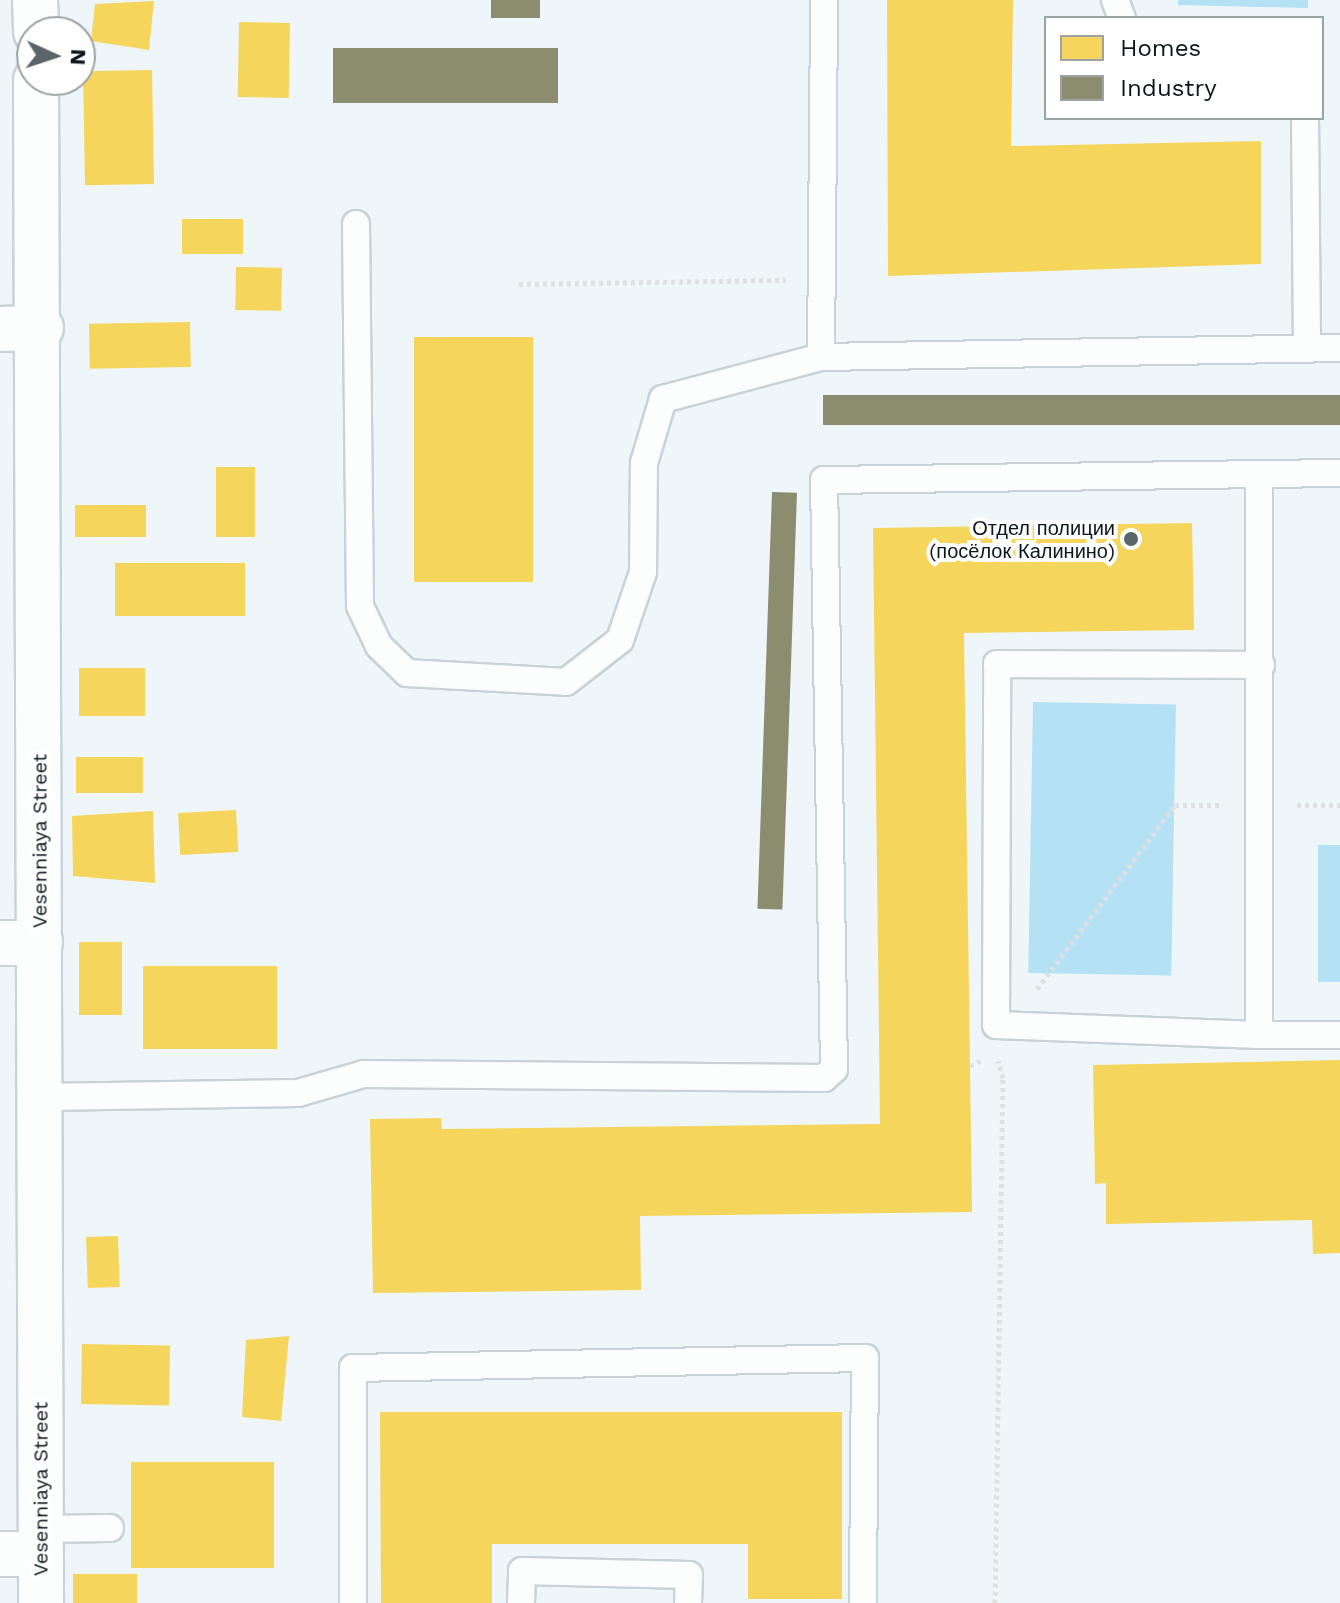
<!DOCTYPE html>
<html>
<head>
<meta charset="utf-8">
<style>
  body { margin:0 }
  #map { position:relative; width:1340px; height:1603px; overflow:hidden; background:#eef6f9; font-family:"Work Sans",sans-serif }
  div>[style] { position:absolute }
  .green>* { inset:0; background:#b5e1f5; transform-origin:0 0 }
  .homes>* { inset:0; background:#f6d55c; transform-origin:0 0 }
  .industry>* { inset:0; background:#8c8c6e; transform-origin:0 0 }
  .path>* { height:5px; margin-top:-2.5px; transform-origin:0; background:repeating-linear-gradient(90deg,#dee0e1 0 4px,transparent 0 8px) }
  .roads { filter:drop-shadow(2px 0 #c8d2d7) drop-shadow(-2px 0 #c8d2d7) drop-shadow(0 2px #c8d2d7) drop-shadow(0 -2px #c8d2d7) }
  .lane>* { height:26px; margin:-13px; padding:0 13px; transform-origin:13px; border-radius:13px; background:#fcfefe }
  .street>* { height:44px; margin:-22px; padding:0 22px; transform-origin:22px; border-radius:22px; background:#fcfefe }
  .dots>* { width:22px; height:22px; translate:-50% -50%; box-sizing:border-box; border:4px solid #fff; border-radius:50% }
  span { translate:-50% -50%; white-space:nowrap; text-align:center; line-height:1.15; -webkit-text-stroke:8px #fff; paint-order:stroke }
  .poi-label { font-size:20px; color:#0b171d }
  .right { translate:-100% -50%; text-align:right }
  .street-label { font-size:20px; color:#0b171d }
  .legend { position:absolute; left:1044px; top:16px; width:280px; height:104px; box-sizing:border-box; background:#fff; border:2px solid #9da2a5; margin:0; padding:10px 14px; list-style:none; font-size:24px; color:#0b171d }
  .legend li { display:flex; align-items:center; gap:16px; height:40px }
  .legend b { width:40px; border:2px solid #9da2a5 }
  .north { position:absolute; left:16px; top:16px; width:80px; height:80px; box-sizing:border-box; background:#fff; border:2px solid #9da2a5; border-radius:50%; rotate:93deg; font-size:22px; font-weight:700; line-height:32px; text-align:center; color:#0b171d }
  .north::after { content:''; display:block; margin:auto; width:28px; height:36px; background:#5a656a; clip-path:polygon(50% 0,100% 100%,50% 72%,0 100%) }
</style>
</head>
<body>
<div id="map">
  <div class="green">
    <div style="clip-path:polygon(1178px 0,1308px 0,1308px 8px,1178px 5px)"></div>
    <div style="left:1033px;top:702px;width:143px;height:271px;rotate:1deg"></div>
    <div style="left:1340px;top:845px;width:137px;height:22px;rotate:90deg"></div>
  </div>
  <div class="homes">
    <div style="clip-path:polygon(887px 0,1013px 0,1011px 146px,1261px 141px,1261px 264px,888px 276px)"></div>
    <div style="clip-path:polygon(154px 1px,149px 50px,91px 41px,95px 4px)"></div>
    <div style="left:239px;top:22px;width:51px;height:75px;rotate:1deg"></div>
    <div style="left:152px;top:70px;width:114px;height:69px;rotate:89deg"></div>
    <div style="left:182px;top:219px;width:61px;height:35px"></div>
    <div style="left:236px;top:267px;width:46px;height:43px;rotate:1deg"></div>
    <div style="left:190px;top:322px;width:45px;height:101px;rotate:89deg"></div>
    <div style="left:533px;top:337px;width:245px;height:119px;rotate:90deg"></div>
    <div style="left:216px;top:467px;width:39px;height:70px"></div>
    <div style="left:146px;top:505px;width:32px;height:71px;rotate:90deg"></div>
    <div style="clip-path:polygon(1192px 523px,1194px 630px,964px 633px,972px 1212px,640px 1216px,641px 1290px,373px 1293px,370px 1119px,441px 1118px,442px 1129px,880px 1124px,873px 528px)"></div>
    <div style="left:115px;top:563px;width:130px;height:53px"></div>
    <div style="left:79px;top:668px;width:66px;height:48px"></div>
    <div style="left:143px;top:757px;width:36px;height:67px;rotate:90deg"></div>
    <div style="left:236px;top:810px;width:42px;height:58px;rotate:87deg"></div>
    <div style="clip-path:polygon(153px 811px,155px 883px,73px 876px,72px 816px)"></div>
    <div style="left:79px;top:942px;width:43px;height:73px"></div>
    <div style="left:277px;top:966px;width:83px;height:134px;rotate:90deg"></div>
    <div style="clip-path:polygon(1340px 1060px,1340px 1253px,1313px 1254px,1312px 1220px,1106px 1224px,1106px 1183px,1095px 1184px,1093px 1065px)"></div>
    <div style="left:118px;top:1236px;width:51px;height:32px;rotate:88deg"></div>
    <div style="clip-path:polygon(289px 1336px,281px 1421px,242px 1417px,246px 1340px)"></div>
    <div style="left:82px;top:1344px;width:88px;height:60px;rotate:1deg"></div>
    <div style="clip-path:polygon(380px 1412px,842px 1412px,842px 1599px,748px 1599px,748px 1544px,492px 1544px,492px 1603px,381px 1603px)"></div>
    <div style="left:131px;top:1462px;width:143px;height:106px"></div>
    <div style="left:137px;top:1574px;width:29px;height:64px;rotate:90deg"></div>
  </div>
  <div class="industry">
    <div style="left:491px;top:0;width:49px;height:18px"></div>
    <div style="left:558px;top:48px;width:55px;height:225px;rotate:90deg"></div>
    <div style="left:1340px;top:395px;width:30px;height:517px;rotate:90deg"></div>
    <div style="left:772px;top:492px;width:25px;height:417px;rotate:2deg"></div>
  </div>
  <div class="path">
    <div style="left:519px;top:284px;width:267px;rotate:-0.9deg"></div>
    <div style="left:1297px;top:805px;width:43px"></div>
    <div style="left:1037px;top:989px;width:230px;rotate:-53.1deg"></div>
    <div style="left:1175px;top:805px;width:48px"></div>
    <div style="left:970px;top:1066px;width:13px;rotate:-27deg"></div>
    <div style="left:995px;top:1603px;width:525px;rotate:-89.13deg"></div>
    <div style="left:1003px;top:1078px;width:18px;rotate:-106deg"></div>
  </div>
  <div class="roads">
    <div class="lane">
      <div style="left:1115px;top:0;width:19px;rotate:69deg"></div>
      <div style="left:1305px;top:118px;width:230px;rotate:89.5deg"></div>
      <div style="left:356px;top:224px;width:382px;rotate:89.4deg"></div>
      <div style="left:360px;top:606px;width:44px;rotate:64.6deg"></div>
      <div style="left:379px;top:646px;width:39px;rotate:44deg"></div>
      <div style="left:407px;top:673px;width:159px;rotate:3.2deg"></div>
      <div style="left:566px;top:682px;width:68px;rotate:-37.9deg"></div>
      <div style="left:620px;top:640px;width:72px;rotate:-71.3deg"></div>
      <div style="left:643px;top:572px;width:109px;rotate:-89.5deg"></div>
      <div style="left:644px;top:463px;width:67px;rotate:-73.5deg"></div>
      <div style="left:663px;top:399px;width:163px;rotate:-14.9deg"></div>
      <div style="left:821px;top:357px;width:519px;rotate:-0.99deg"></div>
      <div style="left:821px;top:357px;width:357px;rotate:-89.5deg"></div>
      <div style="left:1259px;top:474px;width:561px;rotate:90deg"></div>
      <div style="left:1259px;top:1035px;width:81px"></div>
      <div style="left:1259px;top:1035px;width:263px;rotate:-177.8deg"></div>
      <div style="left:996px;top:1025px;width:361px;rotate:-89.8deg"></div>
      <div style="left:997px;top:664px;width:264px;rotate:0.2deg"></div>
      <div style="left:42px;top:1097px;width:256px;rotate:-0.9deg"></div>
      <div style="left:298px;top:1093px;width:69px;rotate:-16.1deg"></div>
      <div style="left:364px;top:1074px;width:460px;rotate:0.5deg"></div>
      <div style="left:824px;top:1078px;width:13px;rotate:-42deg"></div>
      <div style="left:834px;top:1069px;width:589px;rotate:-90.97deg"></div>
      <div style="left:824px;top:480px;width:516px;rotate:-0.78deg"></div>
      <div style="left:41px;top:1529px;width:69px;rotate:-0.8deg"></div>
      <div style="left:353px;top:1603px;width:235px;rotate:-90deg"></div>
      <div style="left:353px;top:1368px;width:512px;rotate:-1.12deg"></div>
      <div style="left:865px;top:1358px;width:245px;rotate:90.5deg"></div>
      <div style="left:521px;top:1603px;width:32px;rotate:-88deg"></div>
      <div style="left:522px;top:1571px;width:167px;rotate:1.4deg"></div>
      <div style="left:689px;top:1575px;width:28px;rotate:92deg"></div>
    </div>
    <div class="street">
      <div style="left:35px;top:0;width:32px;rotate:88deg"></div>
      <div style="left:36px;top:80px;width:1523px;rotate:89.81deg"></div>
      <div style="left:0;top:329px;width:41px;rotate:-1.4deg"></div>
      <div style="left:0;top:943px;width:40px;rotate:-1.4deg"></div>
      <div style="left:0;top:1554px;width:40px"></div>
    </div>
  </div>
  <div class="dots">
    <div style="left:1131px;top:539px;background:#5a656a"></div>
  </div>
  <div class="poi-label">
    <span class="right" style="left:1115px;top:540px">Отдел полиции<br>(посёлок Калинино)</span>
  </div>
  <div class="street-label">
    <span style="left:40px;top:841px;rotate:-90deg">Vesenniaya Street</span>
    <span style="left:41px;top:1489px;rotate:-90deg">Vesenniaya Street</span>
  </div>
  <ul class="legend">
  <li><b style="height:22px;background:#f6d55c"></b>Homes</li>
  <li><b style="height:22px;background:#8c8c6e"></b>Industry</li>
  </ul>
  <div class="north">N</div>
</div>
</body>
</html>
